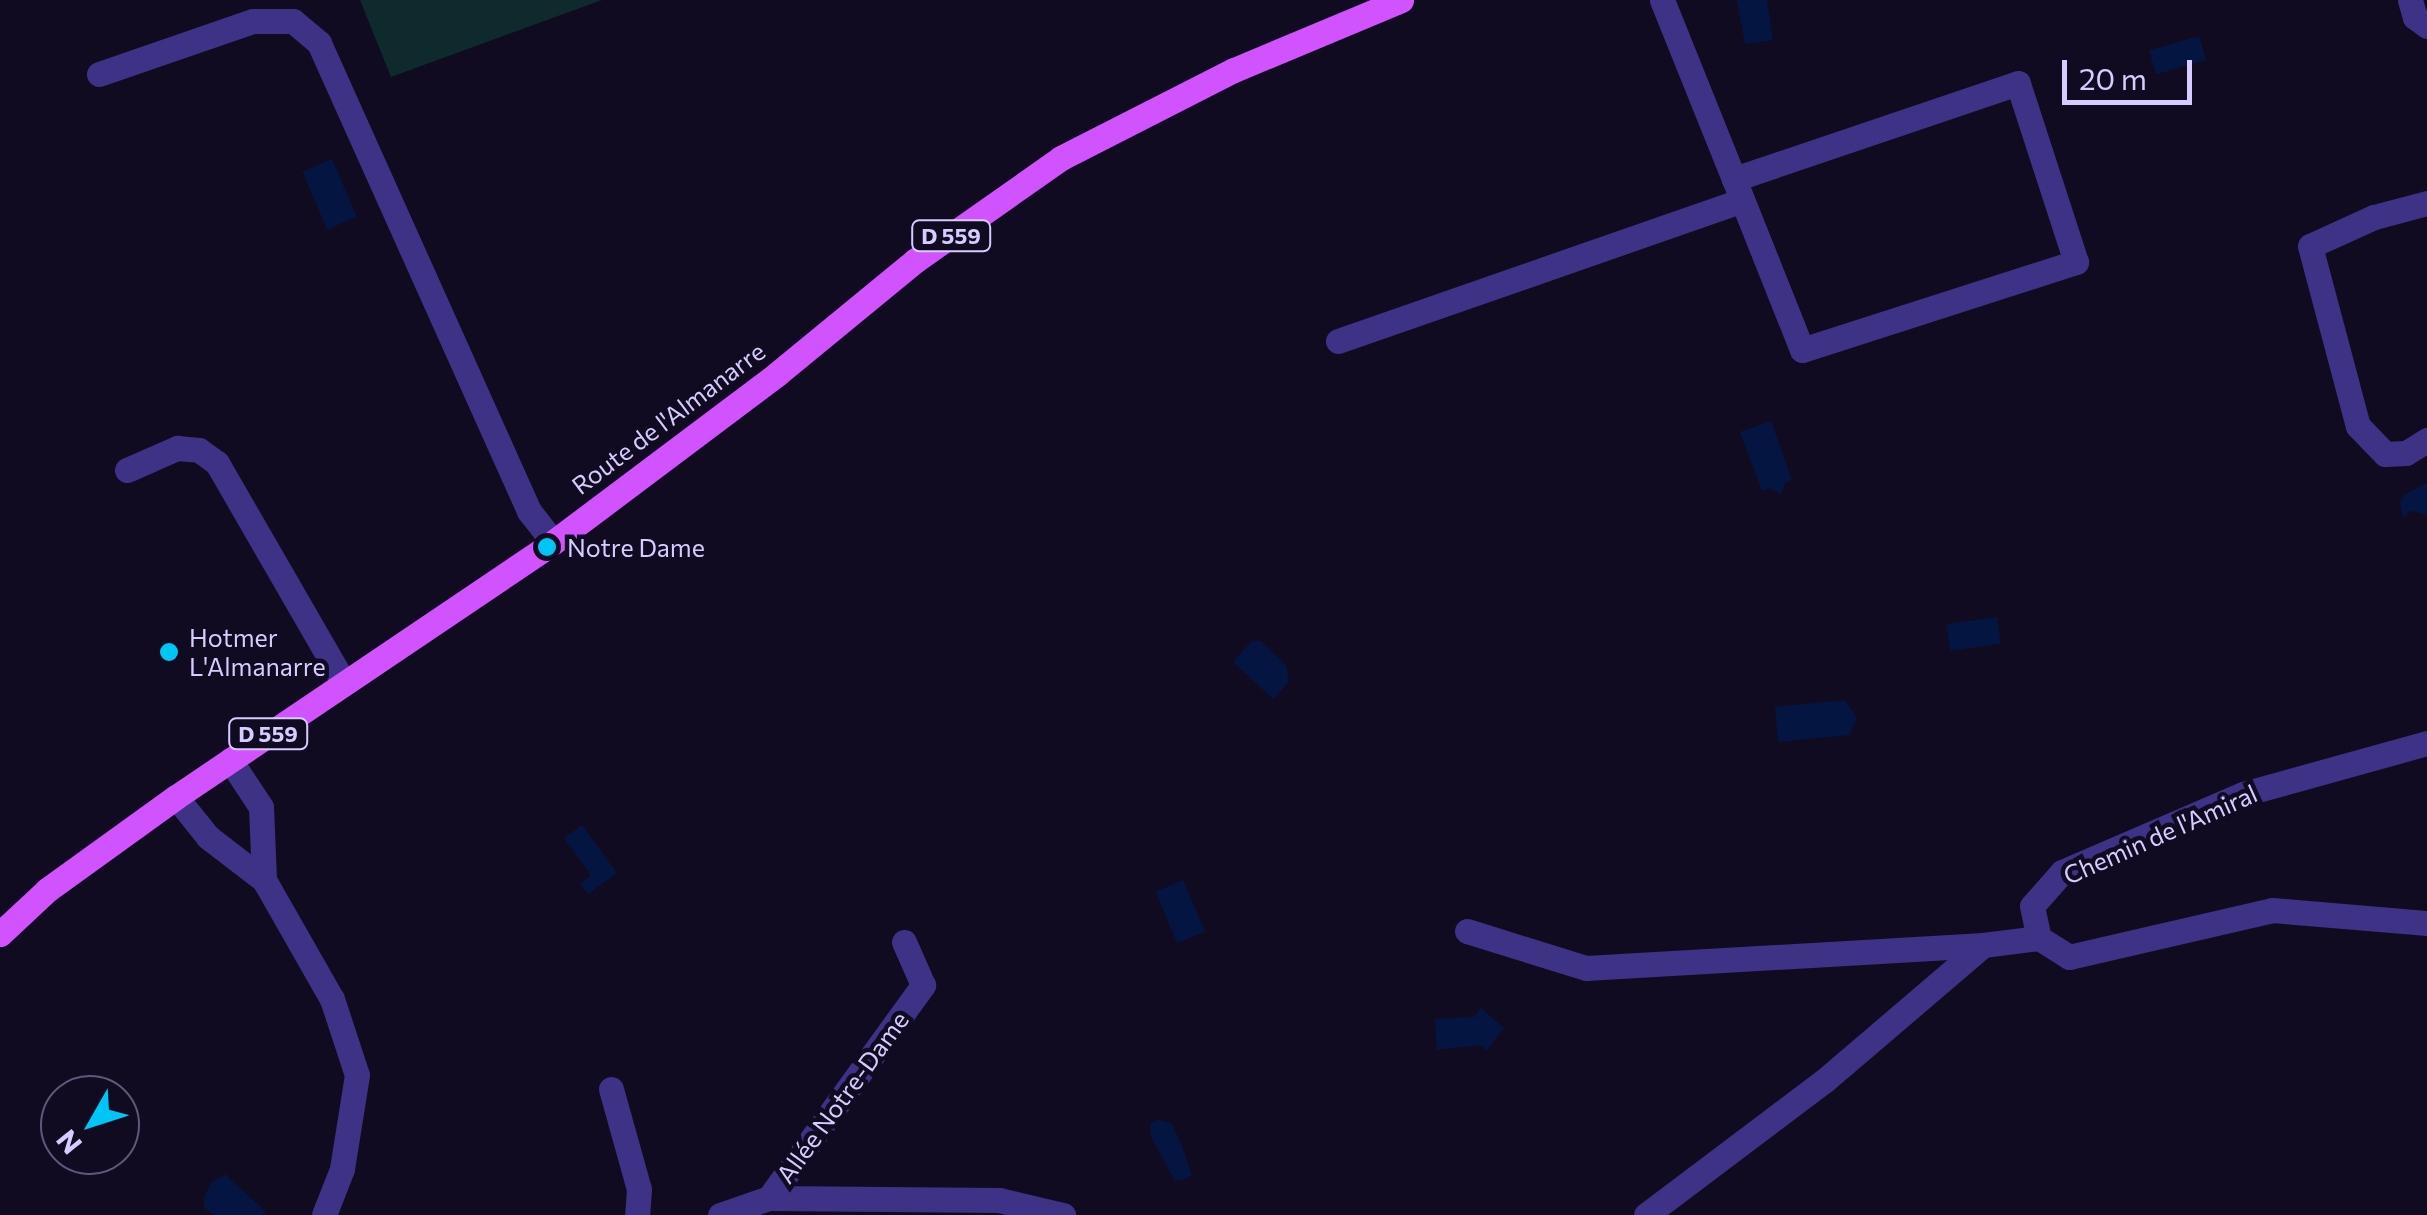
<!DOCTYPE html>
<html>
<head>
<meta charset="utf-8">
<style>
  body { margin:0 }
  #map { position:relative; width:2427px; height:1215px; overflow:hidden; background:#110b22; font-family:Commissioner,sans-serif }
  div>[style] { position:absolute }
  .green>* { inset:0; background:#0e2a2c }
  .water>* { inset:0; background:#051541; transform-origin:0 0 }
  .minor>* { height:25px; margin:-12.5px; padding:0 12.5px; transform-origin:12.5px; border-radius:12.5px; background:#3d3285 }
  .major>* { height:25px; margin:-12.5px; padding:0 12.5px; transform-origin:12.5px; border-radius:12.5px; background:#d053ff }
  .dots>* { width:28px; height:28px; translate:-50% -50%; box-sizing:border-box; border:5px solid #110b22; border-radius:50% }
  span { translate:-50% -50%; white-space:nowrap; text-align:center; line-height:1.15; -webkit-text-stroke:9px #110b22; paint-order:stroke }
  .shield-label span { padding:2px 8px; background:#110b22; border:2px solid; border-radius:8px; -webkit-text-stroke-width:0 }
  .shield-label { font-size:22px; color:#d7ccff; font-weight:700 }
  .street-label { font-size:25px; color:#d7ccff }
  .poi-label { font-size:25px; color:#d7ccff }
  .left { translate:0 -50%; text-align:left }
  .north { position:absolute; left:40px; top:1075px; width:100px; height:100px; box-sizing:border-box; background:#110b22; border:2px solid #60587a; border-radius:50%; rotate:231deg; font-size:28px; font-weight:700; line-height:40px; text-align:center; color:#d7ccff }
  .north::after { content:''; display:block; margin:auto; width:35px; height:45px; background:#00c5f7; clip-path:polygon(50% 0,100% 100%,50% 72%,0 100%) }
  .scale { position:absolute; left:2062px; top:60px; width:130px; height:45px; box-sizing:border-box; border:5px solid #d7ccff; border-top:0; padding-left:12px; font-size:30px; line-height:35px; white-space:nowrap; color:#d7ccff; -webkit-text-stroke:8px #110b22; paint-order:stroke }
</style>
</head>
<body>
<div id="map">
  <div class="green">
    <div style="clip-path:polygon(360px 0,602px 0,391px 77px)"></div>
  </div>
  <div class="water">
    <div style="clip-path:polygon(1737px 0,1767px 0,1773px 40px,1745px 44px)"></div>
    <div style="left:2199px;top:36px;width:25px;height:52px;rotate:74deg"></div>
    <div style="left:332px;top:159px;width:63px;height:32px;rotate:67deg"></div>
    <div style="clip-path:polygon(1771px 421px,1792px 480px,1785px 483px,1781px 494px,1769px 488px,1762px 491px,1740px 432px)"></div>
    <div style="clip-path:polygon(2427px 483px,2427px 514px,2411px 511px,2403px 518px,2400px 503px,2404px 495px)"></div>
    <div style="left:1997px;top:617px;width:27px;height:51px;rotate:82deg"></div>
    <div style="clip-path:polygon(1252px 641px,1261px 641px,1286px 665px,1289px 682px,1273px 699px,1233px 662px)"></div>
    <div style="clip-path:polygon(1845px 700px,1857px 718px,1849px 735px,1778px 742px,1775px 707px)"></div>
    <div style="clip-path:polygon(582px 825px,617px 873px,588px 894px,580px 884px,591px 875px,564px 838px)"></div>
    <div style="left:1183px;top:880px;width:56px;height:30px;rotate:67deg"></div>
    <div style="clip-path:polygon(1481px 1008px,1504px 1028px,1487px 1050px,1480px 1045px,1437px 1050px,1435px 1019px,1474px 1017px)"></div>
    <div style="clip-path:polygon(1158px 1119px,1172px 1124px,1182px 1146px,1192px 1175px,1183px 1180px,1175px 1181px,1151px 1137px,1150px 1124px)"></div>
    <div style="clip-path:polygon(225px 1174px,266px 1212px,262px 1215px,213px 1215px,204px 1207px,204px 1197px,212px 1182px)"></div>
  </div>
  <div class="minor">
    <div style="left:1662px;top:0;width:193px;rotate:68.1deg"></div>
    <div style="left:1734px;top:179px;width:184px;rotate:68.3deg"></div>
    <div style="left:1802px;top:350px;width:288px;rotate:-17.8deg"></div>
    <div style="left:2076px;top:262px;width:188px;rotate:-108deg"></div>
    <div style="left:2018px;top:83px;width:300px;rotate:161.3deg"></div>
    <div style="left:2410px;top:0;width:18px;rotate:74deg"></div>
    <div style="left:2415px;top:17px;width:15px;rotate:37deg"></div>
    <div style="left:99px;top:74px;width:163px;rotate:-19deg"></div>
    <div style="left:253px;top:21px;width:40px"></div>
    <div style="left:293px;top:21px;width:34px;rotate:40deg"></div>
    <div style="left:319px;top:43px;width:513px;rotate:65.83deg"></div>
    <div style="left:529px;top:511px;width:39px;rotate:52deg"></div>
    <div style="left:2427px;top:203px;width:55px;rotate:165.2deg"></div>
    <div style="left:2374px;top:217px;width:70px;rotate:155.6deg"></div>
    <div style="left:2310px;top:246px;width:186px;rotate:75.1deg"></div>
    <div style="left:2358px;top:426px;width:39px;rotate:46deg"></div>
    <div style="left:2385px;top:454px;width:21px;rotate:-3deg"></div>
    <div style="left:2406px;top:453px;width:25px;rotate:-32deg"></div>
    <div style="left:1338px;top:341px;width:428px;rotate:-19.2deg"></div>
    <div style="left:127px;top:470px;width:55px;rotate:-23.7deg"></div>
    <div style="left:177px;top:448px;width:22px;rotate:5deg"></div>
    <div style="left:199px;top:450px;width:22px;rotate:36deg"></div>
    <div style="left:217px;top:463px;width:254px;rotate:60deg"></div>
    <div style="left:2427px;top:743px;width:191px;rotate:164.5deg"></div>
    <div style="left:2243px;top:794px;width:197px;rotate:156.7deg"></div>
    <div style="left:2062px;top:872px;width:45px;rotate:131.4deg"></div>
    <div style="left:2032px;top:906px;width:33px;rotate:78deg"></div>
    <div style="left:2039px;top:938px;width:36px;rotate:32deg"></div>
    <div style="left:2069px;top:957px;width:208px;rotate:-13deg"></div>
    <div style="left:2272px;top:910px;width:156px;rotate:4.8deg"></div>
    <div style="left:230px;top:760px;width:56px;rotate:56.6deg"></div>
    <div style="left:261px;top:807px;width:73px;rotate:87.6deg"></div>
    <div style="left:176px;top:797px;width:51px;rotate:51.3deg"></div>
    <div style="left:208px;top:837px;width:71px;rotate:37.5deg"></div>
    <div style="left:264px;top:880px;width:137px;rotate:60.3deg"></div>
    <div style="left:332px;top:999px;width:80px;rotate:71.8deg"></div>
    <div style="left:357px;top:1075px;width:95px;rotate:99.1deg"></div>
    <div style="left:342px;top:1169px;width:49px;rotate:111.4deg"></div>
    <div style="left:1467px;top:931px;width:125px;rotate:17.3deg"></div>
    <div style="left:1586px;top:968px;width:398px;rotate:-3.3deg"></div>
    <div style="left:611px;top:1089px;width:104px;rotate:74.4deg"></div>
    <div style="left:639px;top:1189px;width:26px;rotate:94deg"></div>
    <div style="left:769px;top:1198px;width:263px;rotate:-54.1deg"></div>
    <div style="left:923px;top:985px;width:47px;rotate:-113.8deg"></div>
    <div style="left:720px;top:1215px;width:52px;rotate:-19.1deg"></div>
    <div style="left:769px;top:1198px;width:230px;rotate:0.5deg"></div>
    <div style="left:999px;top:1200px;width:66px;rotate:13.2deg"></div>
    <div style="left:1646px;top:1215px;width:223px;rotate:-37deg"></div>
    <div style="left:1824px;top:1081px;width:209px;rotate:-40.5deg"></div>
    <div style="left:1983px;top:945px;width:56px;rotate:-7.1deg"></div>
  </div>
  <div class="major">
    <div style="left:0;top:934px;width:64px;rotate:-43.1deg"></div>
    <div style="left:47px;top:890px;width:159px;rotate:-35.8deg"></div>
    <div style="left:176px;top:797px;width:447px;rotate:-34deg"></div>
    <div style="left:547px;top:547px;width:288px;rotate:-36.9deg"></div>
    <div style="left:777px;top:374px;width:180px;rotate:-39.4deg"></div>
    <div style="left:916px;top:260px;width:177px;rotate:-35.1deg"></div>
    <div style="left:1061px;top:158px;width:194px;rotate:-27deg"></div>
    <div style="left:1234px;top:70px;width:181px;rotate:-22.7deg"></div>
  </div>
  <div class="dots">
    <div style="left:547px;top:547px;background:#00c5f7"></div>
    <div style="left:169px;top:652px;background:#00c5f7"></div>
  </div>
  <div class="shield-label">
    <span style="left:951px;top:236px">D 559</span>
    <span style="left:268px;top:734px">D 559</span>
  </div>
  <div class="street-label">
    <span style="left:668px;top:418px;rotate:-37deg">Route de l'Almanarre</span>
    <span style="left:2160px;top:834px;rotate:-24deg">Chemin de l'Amiral</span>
    <span style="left:842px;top:1097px;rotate:-54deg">Allée Notre-Dame</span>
  </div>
  <div class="poi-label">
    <span class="left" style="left:567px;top:547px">Notre Dame</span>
    <span class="left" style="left:189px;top:652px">Hotmer<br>L'Almanarre</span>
  </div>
  <div class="north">N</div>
  <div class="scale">20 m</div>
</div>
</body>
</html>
